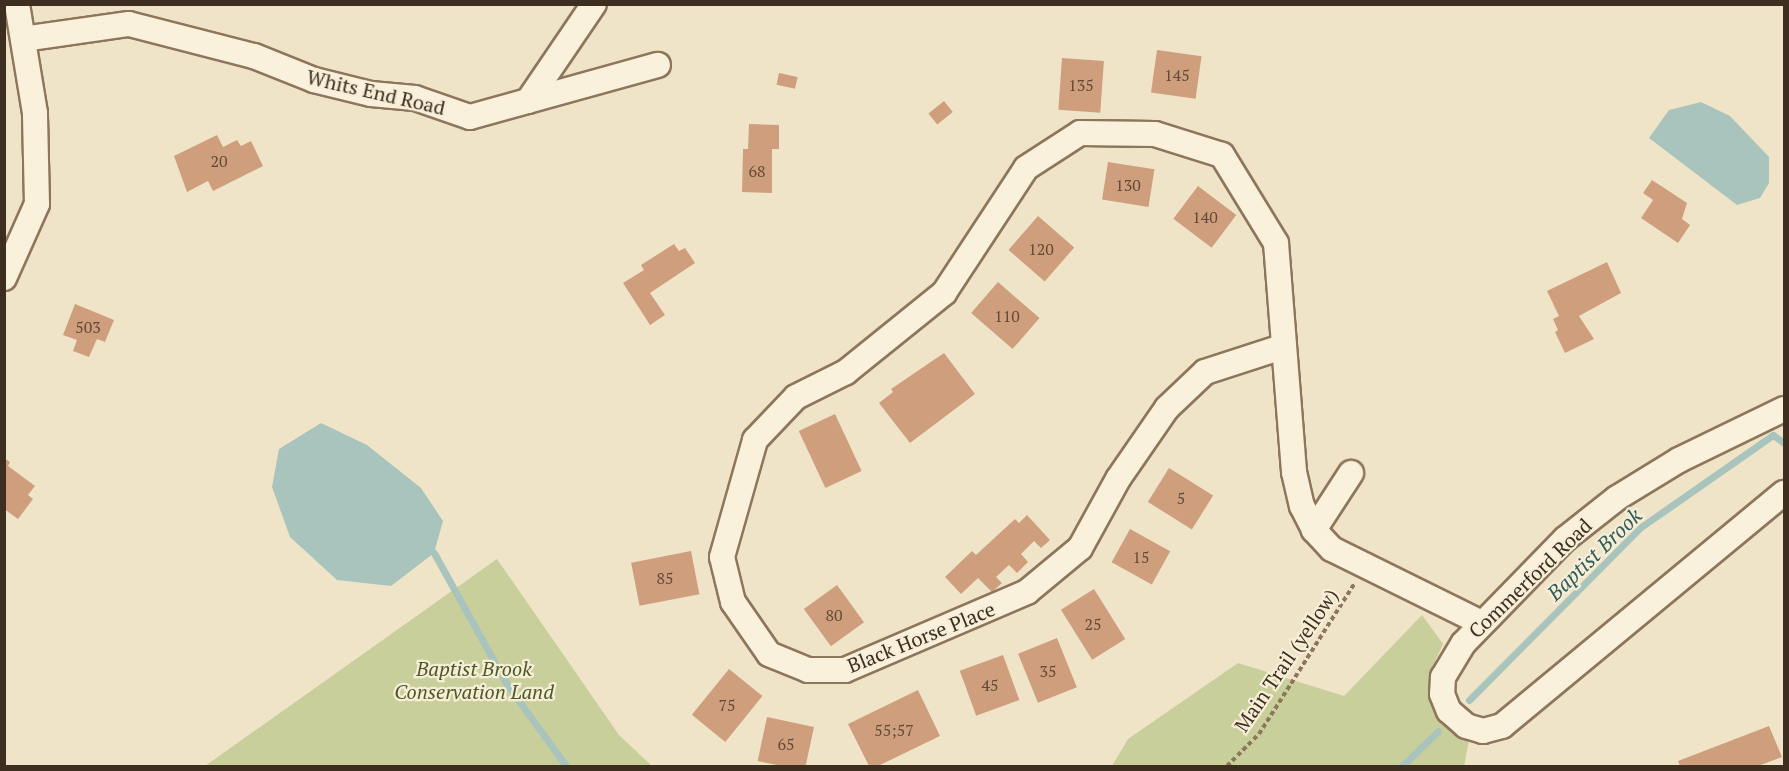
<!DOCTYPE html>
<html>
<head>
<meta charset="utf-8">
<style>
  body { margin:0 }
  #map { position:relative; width:1789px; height:771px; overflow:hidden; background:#f0e4c8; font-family:"PT Serif",serif }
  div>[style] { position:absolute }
  .green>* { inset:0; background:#c9cf9b }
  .water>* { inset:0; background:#a9c4bc }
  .stream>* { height:7px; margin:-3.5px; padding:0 3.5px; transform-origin:3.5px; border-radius:3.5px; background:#a9c4bc }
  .building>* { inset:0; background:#cf9f7d; transform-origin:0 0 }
  .path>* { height:4px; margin-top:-2px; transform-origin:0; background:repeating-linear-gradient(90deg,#8d765c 0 4.5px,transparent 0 7.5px) }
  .roads { filter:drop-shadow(2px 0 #8d765c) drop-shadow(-2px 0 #8d765c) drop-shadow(0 2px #8d765c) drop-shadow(0 -2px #8d765c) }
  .minor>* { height:24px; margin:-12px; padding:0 12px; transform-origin:12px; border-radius:12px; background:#faf1dc }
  span { translate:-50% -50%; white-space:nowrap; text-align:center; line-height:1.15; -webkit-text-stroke:4.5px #f7eed8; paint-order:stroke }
  .number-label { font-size:16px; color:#624a37 }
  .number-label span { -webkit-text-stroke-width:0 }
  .street-label { font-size:20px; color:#3d2e20 }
  .park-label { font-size:20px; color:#4d5a26; font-style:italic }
  .water-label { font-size:21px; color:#2f5d5a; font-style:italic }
  .frame { position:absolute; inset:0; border:6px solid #3d2e20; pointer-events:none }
</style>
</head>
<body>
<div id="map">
  <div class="green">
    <div style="clip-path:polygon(497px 559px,619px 735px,652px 766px,205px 766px)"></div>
    <div style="clip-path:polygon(1422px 615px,1443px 644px,1431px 670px,1431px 698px,1444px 722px,1469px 740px,1464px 766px,1112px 766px,1128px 739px,1238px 663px,1344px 696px)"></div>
  </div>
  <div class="water">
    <div style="clip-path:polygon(1701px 102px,1730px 116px,1769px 157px,1769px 183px,1760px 198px,1737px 205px,1649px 138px,1669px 110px)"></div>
    <div style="clip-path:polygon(321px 423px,367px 445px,421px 488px,443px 521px,434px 553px,391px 586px,337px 580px,290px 537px,272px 487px,279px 449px)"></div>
  </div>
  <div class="stream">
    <div style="left:434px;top:553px;width:149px;rotate:61deg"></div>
    <div style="left:506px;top:683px;width:102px;rotate:54.1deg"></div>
    <div style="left:1469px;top:700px;width:244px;rotate:-45.2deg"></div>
    <div style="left:1641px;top:527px;width:161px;rotate:-34.9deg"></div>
    <div style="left:1773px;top:435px;width:14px;rotate:36deg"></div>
    <div style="left:1402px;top:766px;width:50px;rotate:-44.2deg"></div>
  </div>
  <div class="building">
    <div style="left:1157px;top:50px;width:45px;height:43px;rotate:8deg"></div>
    <div style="left:1062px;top:58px;width:42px;height:52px;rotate:4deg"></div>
    <div style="left:779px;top:73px;width:19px;height:12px;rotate:12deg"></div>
    <div style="left:944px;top:101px;width:14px;height:20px;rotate:51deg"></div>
    <div style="clip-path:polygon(749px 124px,779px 125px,779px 149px,772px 149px,772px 193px,742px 192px,743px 149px,748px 149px)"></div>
    <div style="clip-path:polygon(217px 135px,223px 147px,237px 140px,241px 146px,251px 141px,263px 166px,213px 191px,208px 181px,187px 192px,174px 156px)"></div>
    <div style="left:1108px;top:162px;width:47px;height:38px;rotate:9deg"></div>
    <div style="clip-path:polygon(1652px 180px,1687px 203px,1682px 219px,1690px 225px,1678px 243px,1641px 218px,1653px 200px,1643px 193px)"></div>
    <div style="left:1198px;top:186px;width:48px;height:41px;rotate:37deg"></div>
    <div style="left:1038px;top:216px;width:48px;height:45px;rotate:41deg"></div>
    <div style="clip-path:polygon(674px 244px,679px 251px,685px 248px,695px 263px,650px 293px,665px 315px,650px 325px,623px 283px,644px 270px,641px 265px)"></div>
    <div style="clip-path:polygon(1607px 262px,1621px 293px,1579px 316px,1594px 339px,1565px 353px,1555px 332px,1558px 330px,1553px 319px,1559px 316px,1547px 291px)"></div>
    <div style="left:998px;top:282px;width:55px;height:41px;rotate:41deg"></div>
    <div style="clip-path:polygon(75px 304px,114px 320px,105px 342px,97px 339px,89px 357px,73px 351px,77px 340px,63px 335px)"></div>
    <div style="clip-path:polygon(944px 353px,975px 394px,910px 443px,879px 403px,893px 392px,891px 389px)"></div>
    <div style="left:835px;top:414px;width:63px;height:40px;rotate:65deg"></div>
    <div style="clip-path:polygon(4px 458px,10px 462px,8px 466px,35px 486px,28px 495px,33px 499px,18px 519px,4px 509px)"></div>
    <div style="left:1169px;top:468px;width:52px;height:40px;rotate:32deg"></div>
    <div style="clip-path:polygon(1027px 515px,1050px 540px,1041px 548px,1034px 541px,1021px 554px,1028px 562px,1017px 573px,1009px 565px,996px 577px,1002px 583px,992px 592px,978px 578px,961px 594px,945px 577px,972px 551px,976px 555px,1015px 519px,1019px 523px)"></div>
    <div style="left:1130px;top:529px;width:46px;height:38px;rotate:29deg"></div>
    <div style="left:691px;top:551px;width:44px;height:61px;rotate:79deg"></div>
    <div style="left:837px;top:585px;width:46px;height:41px;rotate:54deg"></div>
    <div style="left:1094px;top:589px;width:59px;height:39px;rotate:58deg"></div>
    <div style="left:1057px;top:638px;width:53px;height:42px;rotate:68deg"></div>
    <div style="left:1003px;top:655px;width:48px;height:46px;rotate:70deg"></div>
    <div style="left:729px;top:669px;width:43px;height:59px;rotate:39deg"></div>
    <div style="clip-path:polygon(918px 690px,940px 736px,878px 766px,869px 766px,848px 724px)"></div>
    <div style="left:767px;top:717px;width:48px;height:45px;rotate:12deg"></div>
    <div style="clip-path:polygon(1769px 726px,1782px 757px,1758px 766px,1680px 766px,1678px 761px)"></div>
  </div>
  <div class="path">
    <div style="left:1227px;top:766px;width:45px;rotate:-45deg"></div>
    <div style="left:1259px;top:734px;width:179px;rotate:-57.6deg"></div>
  </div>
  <div class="roads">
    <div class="minor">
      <div style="left:23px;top:39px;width:107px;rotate:-8.1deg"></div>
      <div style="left:129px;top:24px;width:129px;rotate:14.4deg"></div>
      <div style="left:254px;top:56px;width:65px;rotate:21.8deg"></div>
      <div style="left:314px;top:80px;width:59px;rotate:13.8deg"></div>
      <div style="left:371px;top:94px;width:44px;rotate:5.2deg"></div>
      <div style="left:415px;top:98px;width:58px;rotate:19.1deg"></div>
      <div style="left:470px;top:117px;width:195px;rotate:-15.5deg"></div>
      <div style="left:528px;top:101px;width:117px;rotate:-55.8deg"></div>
      <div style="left:4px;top:278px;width:81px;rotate:-66deg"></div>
      <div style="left:37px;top:204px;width:91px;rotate:-91.3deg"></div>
      <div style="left:35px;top:113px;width:110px;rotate:-99.4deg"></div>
      <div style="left:1282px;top:347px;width:81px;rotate:162deg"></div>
      <div style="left:1205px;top:372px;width:52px;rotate:136.5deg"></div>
      <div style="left:1167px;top:408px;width:86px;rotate:124.6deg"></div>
      <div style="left:1118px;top:479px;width:79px;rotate:118.8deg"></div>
      <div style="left:1080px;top:548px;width:69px;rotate:140.3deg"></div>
      <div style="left:1027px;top:592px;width:198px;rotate:156.8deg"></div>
      <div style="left:845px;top:670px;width:37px;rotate:180deg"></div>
      <div style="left:808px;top:670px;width:42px;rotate:-157.7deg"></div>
      <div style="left:769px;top:654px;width:63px;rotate:-124.7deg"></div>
      <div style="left:733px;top:602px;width:46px;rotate:-103.7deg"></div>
      <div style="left:722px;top:557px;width:122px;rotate:-74.2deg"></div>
      <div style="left:755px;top:440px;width:59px;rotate:-46.4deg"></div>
      <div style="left:796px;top:397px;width:56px;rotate:-26.6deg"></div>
      <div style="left:846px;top:372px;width:126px;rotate:-38.9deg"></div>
      <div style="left:944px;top:293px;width:149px;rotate:-56.7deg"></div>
      <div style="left:1026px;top:168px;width:64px;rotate:-32.9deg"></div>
      <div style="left:1080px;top:133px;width:75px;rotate:0.8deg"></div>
      <div style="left:1155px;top:134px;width:70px;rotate:17.4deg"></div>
      <div style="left:1222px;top:155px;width:103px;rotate:58.5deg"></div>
      <div style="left:1276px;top:243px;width:230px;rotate:85.5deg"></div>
      <div style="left:1294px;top:472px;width:35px;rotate:77deg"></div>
      <div style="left:1302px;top:506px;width:27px;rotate:63deg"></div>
      <div style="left:1314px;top:530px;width:26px;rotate:47deg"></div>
      <div style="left:1332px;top:549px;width:165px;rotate:26.3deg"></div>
      <div style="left:1784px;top:409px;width:117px;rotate:154.1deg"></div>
      <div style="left:1679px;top:460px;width:73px;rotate:148.5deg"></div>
      <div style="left:1617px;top:498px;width:66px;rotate:141.7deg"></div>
      <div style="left:1565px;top:539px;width:146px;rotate:134.2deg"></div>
      <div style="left:1463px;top:644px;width:39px;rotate:121deg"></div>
      <div style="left:1443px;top:677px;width:17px;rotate:93deg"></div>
      <div style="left:1442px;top:694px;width:18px;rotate:68deg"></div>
      <div style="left:1449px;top:711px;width:23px;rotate:41deg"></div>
      <div style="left:1466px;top:726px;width:18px;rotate:16deg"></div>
      <div style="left:1483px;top:731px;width:20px;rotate:-15deg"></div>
      <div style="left:1502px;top:726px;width:366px;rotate:-39.6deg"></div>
      <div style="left:1314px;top:530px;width:68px;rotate:-57deg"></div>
    </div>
  </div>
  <div class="number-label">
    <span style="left:1177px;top:75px">145</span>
    <span style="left:1081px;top:85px">135</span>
    <span style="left:219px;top:161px">20</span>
    <span style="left:757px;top:171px">68</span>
    <span style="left:1128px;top:185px">130</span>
    <span style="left:1205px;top:217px">140</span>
    <span style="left:1041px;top:249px">120</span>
    <span style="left:1007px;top:316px">110</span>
    <span style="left:88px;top:327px">503</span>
    <span style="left:1181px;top:498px">5</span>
    <span style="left:1141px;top:557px">15</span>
    <span style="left:665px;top:578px">85</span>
    <span style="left:834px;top:615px">80</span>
    <span style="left:1093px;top:624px">25</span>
    <span style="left:1048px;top:671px">35</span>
    <span style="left:990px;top:685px">45</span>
    <span style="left:727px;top:705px">75</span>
    <span style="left:894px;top:730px">55;57</span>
    <span style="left:786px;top:744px">65</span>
  </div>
  <div class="street-label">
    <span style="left:376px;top:92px;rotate:13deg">Whits End Road</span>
    <span style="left:1530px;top:578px;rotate:-44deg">Commerford Road</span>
    <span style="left:921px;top:637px;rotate:-22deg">Black Horse Place</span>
    <span style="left:1286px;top:660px;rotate:-56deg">Main Trail (yellow)</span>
  </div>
  <div class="park-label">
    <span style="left:474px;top:680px">Baptist Brook<br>Conservation Land</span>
  </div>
  <div class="water-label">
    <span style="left:1594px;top:554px;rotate:-44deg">Baptist Brook</span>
  </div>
  <div class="frame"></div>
</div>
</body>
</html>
